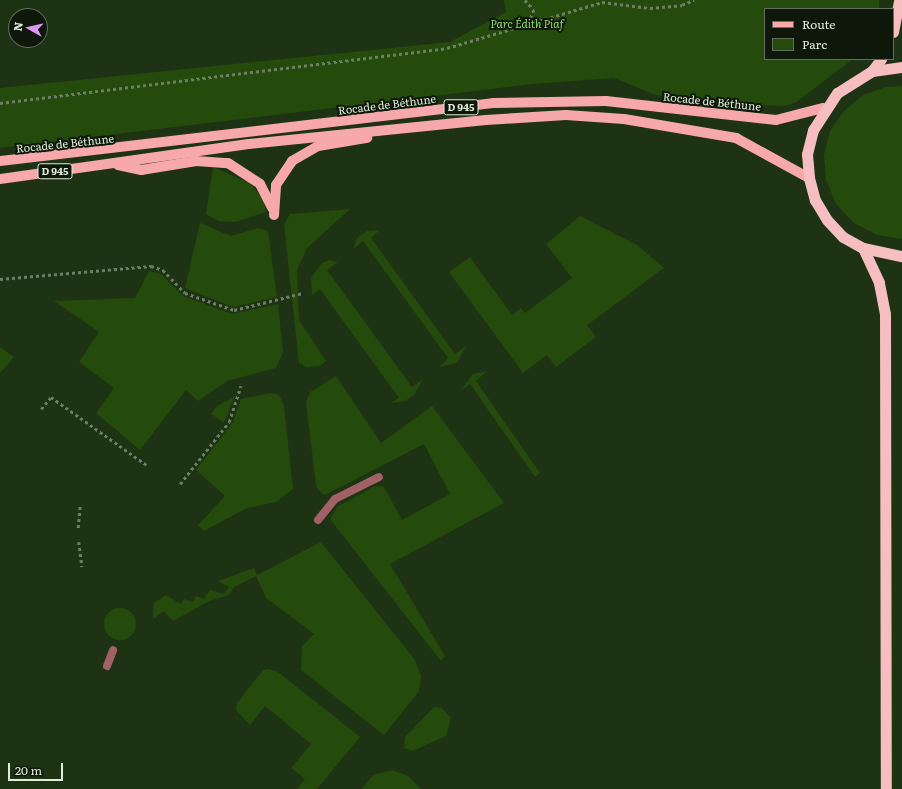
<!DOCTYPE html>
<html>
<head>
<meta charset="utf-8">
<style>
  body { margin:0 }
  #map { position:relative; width:902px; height:789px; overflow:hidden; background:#1d3313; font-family:Literata,serif }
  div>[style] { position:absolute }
  .green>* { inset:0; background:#244a0c }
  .round { border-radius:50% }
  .path>* { height:2.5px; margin-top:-1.25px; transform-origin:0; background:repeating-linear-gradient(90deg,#6c7f64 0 3px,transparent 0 6px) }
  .service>* { height:8px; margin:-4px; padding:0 4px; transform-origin:4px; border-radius:4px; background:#a16165 }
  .primary>* { height:10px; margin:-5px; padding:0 5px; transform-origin:5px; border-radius:5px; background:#f7a8ab }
  .trunk>* { height:11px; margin:-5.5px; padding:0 5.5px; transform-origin:5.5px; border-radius:5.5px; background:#f6bec0 }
  span { translate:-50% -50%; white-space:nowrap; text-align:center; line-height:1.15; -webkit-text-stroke:4px #0e180a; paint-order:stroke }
  .shield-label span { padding:1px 3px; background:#0e180a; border:1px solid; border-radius:3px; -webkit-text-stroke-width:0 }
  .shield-label { font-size:10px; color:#dfedda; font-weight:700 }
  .park-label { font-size:11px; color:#92d970; font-style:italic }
  .street-label { font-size:11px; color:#dfedda }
  .legend { position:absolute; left:764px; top:8px; width:130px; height:52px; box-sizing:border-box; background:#0e180a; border:1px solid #626d5d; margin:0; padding:5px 7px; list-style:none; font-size:12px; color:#dfedda }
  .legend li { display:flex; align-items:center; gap:8px; height:20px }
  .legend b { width:20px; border:1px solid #626d5d }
  .north { position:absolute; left:8px; top:8px; width:40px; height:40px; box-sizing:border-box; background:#0e180a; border:1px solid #626d5d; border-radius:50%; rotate:278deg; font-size:11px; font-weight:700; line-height:16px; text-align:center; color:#dfedda }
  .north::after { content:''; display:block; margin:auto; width:14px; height:18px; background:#db99f5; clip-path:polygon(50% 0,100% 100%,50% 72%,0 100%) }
  .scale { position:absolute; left:8px; top:763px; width:55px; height:18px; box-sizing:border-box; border:2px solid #dfedda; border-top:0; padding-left:5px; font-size:12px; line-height:14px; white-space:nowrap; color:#dfedda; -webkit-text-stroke:3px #0e180a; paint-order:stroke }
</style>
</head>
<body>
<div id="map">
  <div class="green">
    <div style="clip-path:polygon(504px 0,879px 0,879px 9px,765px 9px,765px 59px,853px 59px,795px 103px,783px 106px,695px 103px,653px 94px,614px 78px,533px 84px,0 148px,0 88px,450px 42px,506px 12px)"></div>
    <div style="clip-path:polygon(902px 86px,902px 239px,877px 235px,854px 223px,836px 204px,826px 180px,824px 155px,830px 131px,844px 111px,863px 95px,886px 87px)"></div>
    <div style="clip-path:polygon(213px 167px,250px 183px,264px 200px,266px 212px,236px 222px,218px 221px,206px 214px)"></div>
    <div style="clip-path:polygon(350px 209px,307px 248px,297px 270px,299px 320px,326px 361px,320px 366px,306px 367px,299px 363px,284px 225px,290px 214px)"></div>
    <div style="clip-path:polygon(580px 216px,637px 245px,664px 268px,587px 325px,596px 337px,556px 367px,547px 355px,523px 373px,449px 272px,470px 257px,512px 315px,521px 308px,525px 313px,572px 278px,546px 244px)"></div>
    <div style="clip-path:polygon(200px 223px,231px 236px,258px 228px,268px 231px,277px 297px,233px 307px,185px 288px)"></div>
    <div style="clip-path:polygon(380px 230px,371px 238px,455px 354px,466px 346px,457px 363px,439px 367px,448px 358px,363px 241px,353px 249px,357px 238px,367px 231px)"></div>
    <div style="clip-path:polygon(330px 260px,338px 262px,327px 270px,412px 387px,423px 379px,414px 395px,405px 401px,391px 403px,399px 398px,320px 289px,312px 295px,311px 278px,322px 263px)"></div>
    <div style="clip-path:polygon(149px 271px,161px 274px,183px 296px,232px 314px,278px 304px,283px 352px,276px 368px,227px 381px,198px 401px,186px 390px,140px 450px,96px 413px,114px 388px,79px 362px,99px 332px,54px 301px,135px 298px)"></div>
    <div style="clip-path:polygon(0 347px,14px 357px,0 373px)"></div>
    <div style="clip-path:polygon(487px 371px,476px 381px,540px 473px,535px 477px,470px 384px,460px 391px,473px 374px)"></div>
    <div style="clip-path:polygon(336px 376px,381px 443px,432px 406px,504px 503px,390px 564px,445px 656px,441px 661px,330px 519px,337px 507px,375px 486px,384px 487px,402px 520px,450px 494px,424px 444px,325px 495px,320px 492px,316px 486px,306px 402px,310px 392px)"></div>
    <div style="clip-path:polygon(271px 393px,279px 395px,284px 406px,293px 489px,276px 502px,247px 508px,204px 531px,198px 525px,225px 496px,196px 470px,233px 422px,241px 399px)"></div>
    <div style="clip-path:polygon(235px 396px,224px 423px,211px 414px,217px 406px)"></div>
    <div style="clip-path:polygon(321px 542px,415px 660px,421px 676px,419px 691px,384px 735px,301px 670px,302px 646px,314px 634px,266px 598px,256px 576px,234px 587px,229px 595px,209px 601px,173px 621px,164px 611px,153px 619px,154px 603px,166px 595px,181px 604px,184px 599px,193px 602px,196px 596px,204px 599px,210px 590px,224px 594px,229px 587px,218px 581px,254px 568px,257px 575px)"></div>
    <div class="round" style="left:104px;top:608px;width:32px;height:32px"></div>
    <div style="clip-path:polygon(269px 669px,278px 672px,360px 737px,317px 789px,297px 789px,305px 779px,291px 768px,311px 744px,265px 706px,250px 725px,236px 710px,237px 703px,263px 670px)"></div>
    <div style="clip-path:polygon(434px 707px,442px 708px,451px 718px,446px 736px,412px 751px,404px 748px,405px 737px)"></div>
    <div style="clip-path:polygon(392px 770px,408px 776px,421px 789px,362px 789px,373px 775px)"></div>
  </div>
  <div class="path">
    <div style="left:525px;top:0;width:13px;rotate:48deg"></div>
    <div style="left:534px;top:10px;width:16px;rotate:112deg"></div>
    <div style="left:0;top:103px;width:450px;rotate:-7deg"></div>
    <div style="left:447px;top:48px;width:162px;rotate:-16.5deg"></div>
    <div style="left:602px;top:2px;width:48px;rotate:7.1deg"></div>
    <div style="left:650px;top:8px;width:32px;rotate:-5deg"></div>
    <div style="left:682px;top:5px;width:13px;rotate:-23deg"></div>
    <div style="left:0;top:279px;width:152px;rotate:-4.9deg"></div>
    <div style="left:151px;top:266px;width:13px;rotate:18deg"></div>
    <div style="left:163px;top:270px;width:32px;rotate:46deg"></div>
    <div style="left:185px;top:293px;width:52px;rotate:19.1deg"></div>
    <div style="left:234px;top:310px;width:71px;rotate:-13.8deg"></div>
    <div style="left:41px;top:409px;width:16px;rotate:-50deg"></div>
    <div style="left:51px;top:397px;width:119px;rotate:35.4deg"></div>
    <div style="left:180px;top:484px;width:79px;rotate:-51.7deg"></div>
    <div style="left:229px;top:422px;width:38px;rotate:-72deg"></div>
    <div style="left:78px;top:528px;width:22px;rotate:-85deg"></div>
    <div style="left:79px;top:542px;width:25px;rotate:83deg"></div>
  </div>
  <div class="service">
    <div style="left:318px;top:520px;width:27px;rotate:-51deg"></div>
    <div style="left:335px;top:499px;width:49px;rotate:-26.6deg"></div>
    <div style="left:107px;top:666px;width:17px;rotate:-69deg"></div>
  </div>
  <div class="primary">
    <div style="left:0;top:161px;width:496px;rotate:-6.7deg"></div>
    <div style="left:493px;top:103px;width:113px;rotate:-1deg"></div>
    <div style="left:606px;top:101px;width:171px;rotate:6.4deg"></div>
    <div style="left:776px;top:120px;width:49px;rotate:-14.3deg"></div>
    <div style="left:118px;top:165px;width:24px;rotate:12deg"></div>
    <div style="left:141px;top:170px;width:56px;rotate:-9.3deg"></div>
    <div style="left:196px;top:161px;width:32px;rotate:4deg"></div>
    <div style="left:228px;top:163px;width:38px;rotate:33deg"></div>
    <div style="left:260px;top:184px;width:27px;rotate:63deg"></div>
    <div style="left:0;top:179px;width:251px;rotate:-8deg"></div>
    <div style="left:249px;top:144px;width:238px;rotate:-5.8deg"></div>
    <div style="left:486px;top:120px;width:80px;rotate:-3.6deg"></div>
    <div style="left:566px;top:115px;width:58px;rotate:3.9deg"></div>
    <div style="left:624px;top:119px;width:114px;rotate:9.6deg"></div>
    <div style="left:736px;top:138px;width:83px;rotate:28.7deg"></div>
    <div style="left:274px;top:215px;width:30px;rotate:-86deg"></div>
    <div style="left:276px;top:185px;width:29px;rotate:-56deg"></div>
    <div style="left:292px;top:161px;width:30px;rotate:-30deg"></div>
    <div style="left:318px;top:146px;width:50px;rotate:-9.3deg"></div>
  </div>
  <div class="trunk">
    <div style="left:893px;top:32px;width:33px;rotate:-79deg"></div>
    <div style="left:902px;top:67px;width:30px;rotate:172deg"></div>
    <div style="left:872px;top:71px;width:41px;rotate:147.8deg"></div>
    <div style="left:837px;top:93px;width:44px;rotate:123deg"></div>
    <div style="left:813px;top:130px;width:25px;rotate:104deg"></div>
    <div style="left:807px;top:154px;width:24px;rotate:85deg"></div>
    <div style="left:809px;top:178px;width:23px;rotate:75deg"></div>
    <div style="left:815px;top:200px;width:23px;rotate:59deg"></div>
    <div style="left:827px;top:220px;width:23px;rotate:47deg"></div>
    <div style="left:843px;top:237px;width:23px;rotate:29deg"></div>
    <div style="left:863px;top:248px;width:40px;rotate:12deg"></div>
    <div style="left:872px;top:71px;width:15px;rotate:-53deg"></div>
    <div style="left:863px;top:248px;width:38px;rotate:65deg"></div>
    <div style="left:879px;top:283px;width:32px;rotate:79deg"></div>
    <div style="left:885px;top:314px;width:475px;rotate:89.9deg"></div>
  </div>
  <div class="shield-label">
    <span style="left:461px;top:107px">D 945</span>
    <span style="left:55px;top:171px">D 945</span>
  </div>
  <div class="park-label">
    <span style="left:527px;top:23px">Parc Édith Piaf</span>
  </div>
  <div class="street-label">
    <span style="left:712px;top:101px;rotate:6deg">Rocade de Béthune</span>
    <span style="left:387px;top:104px;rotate:-7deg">Rocade de Béthune</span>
    <span style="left:65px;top:143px;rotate:-6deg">Rocade de Béthune</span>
  </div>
  <ul class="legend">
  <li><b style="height:5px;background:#f7a8ab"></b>Route</li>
  <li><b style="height:11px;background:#244a0c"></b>Parc</li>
  </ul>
  <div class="north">N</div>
  <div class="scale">20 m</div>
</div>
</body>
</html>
